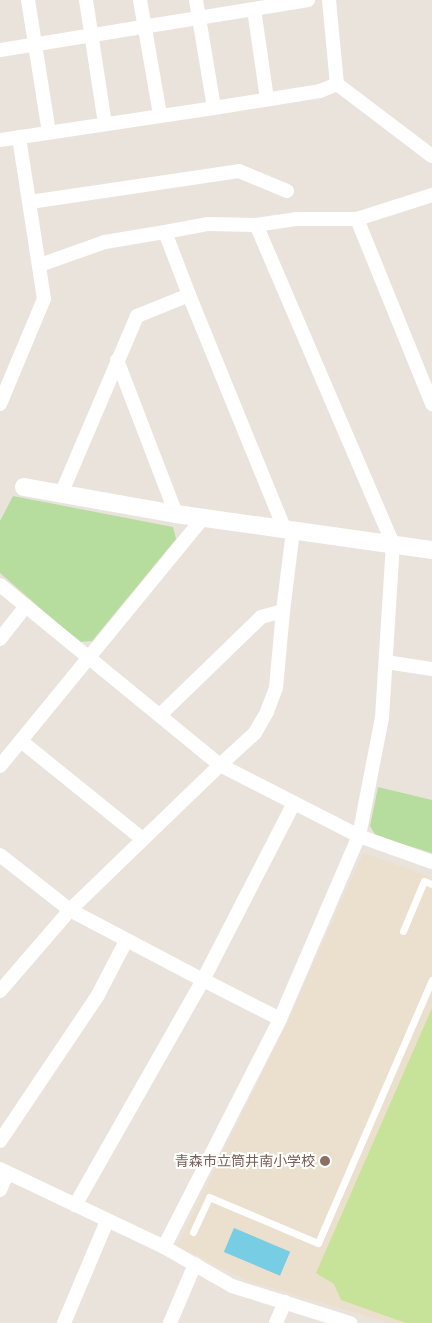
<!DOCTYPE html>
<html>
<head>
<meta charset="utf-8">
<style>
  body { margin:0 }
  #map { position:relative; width:432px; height:1323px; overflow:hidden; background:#eae3dc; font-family:Lato,"Noto Sans JP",sans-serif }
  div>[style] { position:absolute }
  .education>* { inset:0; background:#ebdfcd }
  .green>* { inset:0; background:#b6dd9d }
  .pitch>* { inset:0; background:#c7e399 }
  .water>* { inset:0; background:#77cde4; transform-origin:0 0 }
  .service>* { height:7px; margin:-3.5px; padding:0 3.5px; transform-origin:3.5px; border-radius:3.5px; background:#fff }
  .minor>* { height:14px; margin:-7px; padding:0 7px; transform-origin:7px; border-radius:7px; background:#fff }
  .tertiary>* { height:18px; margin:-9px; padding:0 9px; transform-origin:9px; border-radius:9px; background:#fff }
  .dots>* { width:14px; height:14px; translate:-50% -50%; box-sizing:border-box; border:2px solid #fff; border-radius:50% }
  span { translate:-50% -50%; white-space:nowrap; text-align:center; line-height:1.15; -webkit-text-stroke:4px #fff; paint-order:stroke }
  .education-label { font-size:14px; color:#785e54 }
  .right { translate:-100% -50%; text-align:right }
</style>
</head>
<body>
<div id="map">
  <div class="education">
    <div style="clip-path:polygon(363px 853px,432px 877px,432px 1323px,390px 1323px,246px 1280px,177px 1246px,286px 1025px)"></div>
  </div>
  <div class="green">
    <div style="clip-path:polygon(13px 496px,173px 527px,176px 539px,92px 641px,79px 642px,0 573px,0 521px)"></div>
    <div style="clip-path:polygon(378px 787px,432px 800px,432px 853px,376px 836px,370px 826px)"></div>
  </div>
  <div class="pitch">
    <div style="clip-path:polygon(432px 1008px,432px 1323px,406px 1323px,341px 1300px,334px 1284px,316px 1273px)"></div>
  </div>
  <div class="water">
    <div style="left:234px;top:1228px;width:61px;height:26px;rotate:23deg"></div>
  </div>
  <div class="service">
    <div style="left:403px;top:931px;width:54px;rotate:-67.2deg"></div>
    <div style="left:424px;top:881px;width:9px;rotate:21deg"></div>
    <div style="left:193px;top:1232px;width:38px;rotate:-65deg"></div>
    <div style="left:209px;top:1197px;width:118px;rotate:22.9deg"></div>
    <div style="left:318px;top:1243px;width:287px;rotate:-66.6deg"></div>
  </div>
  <div class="minor">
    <div style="left:28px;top:0;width:134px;rotate:81deg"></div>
    <div style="left:86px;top:0;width:125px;rotate:81.3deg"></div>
    <div style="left:140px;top:0;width:117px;rotate:80.1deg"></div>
    <div style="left:196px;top:0;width:109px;rotate:80.5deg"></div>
    <div style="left:329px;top:0;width:84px;rotate:84.6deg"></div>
    <div style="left:254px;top:9px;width:91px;rotate:81.8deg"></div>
    <div style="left:0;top:50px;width:312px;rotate:-9.2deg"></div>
    <div style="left:337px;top:84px;width:119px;rotate:37.2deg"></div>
    <div style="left:0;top:140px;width:216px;rotate:-8.5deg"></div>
    <div style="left:214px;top:108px;width:107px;rotate:-9.1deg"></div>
    <div style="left:320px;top:91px;width:18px;rotate:-22deg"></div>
    <div style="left:30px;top:202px;width:211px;rotate:-8.4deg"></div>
    <div style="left:239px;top:171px;width:52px;rotate:22.6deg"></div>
    <div style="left:357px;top:219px;width:79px;rotate:-17.7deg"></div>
    <div style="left:165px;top:232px;width:44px;rotate:-10.5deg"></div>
    <div style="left:208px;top:224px;width:48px;rotate:1.2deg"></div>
    <div style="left:40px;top:265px;width:69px;rotate:-19.5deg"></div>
    <div style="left:105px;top:242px;width:61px;rotate:-9.5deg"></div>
    <div style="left:165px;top:232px;width:67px;rotate:69.1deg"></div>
    <div style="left:189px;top:295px;width:56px;rotate:158deg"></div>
    <div style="left:137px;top:316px;width:194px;rotate:113.1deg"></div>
    <div style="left:189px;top:295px;width:254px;rotate:67.8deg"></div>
    <div style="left:117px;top:360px;width:165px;rotate:69deg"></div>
    <div style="left:0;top:404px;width:114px;rotate:-67.3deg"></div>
    <div style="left:44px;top:299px;width:164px;rotate:-98.8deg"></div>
    <div style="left:0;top:585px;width:284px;rotate:39.3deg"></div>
    <div style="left:220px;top:765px;width:209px;rotate:136deg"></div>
    <div style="left:70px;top:910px;width:107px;rotate:130.8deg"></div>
    <div style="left:283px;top:611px;width:77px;rotate:95.2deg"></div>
    <div style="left:276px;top:688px;width:26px;rotate:111deg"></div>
    <div style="left:267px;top:712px;width:24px;rotate:120deg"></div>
    <div style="left:255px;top:733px;width:47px;rotate:137.6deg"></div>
    <div style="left:220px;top:765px;width:156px;rotate:27.1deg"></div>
    <div style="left:359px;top:836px;width:77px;rotate:19.6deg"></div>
    <div style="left:0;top:639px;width:42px;rotate:-51.8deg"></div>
    <div style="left:386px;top:662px;width:47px;rotate:8.7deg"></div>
    <div style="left:160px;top:715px;width:141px;rotate:-44.1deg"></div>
    <div style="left:261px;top:617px;width:23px;rotate:-15deg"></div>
    <div style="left:283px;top:611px;width:81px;rotate:-82.9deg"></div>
    <div style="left:21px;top:741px;width:154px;rotate:38.9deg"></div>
    <div style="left:0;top:766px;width:322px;rotate:-50.7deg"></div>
    <div style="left:0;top:855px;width:89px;rotate:38.2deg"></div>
    <div style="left:70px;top:910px;width:150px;rotate:27.8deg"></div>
    <div style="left:203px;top:980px;width:259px;rotate:119.6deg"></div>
    <div style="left:280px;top:1019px;width:86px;rotate:-153.1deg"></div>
    <div style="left:203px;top:980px;width:197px;rotate:-62.8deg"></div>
    <div style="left:0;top:1141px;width:176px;rotate:-56.1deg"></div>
    <div style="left:98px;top:995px;width:61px;rotate:-62.6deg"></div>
    <div style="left:0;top:1169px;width:182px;rotate:25.4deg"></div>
    <div style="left:164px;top:1247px;width:78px;rotate:29.8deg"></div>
    <div style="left:232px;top:1286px;width:124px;rotate:17.4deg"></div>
    <div style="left:0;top:1190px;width:17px;rotate:-66deg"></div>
    <div style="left:164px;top:1247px;width:256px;rotate:-63deg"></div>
    <div style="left:280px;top:1019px;width:199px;rotate:-66.7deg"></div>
    <div style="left:359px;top:836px;width:120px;rotate:-79deg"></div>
    <div style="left:382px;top:718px;width:174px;rotate:-86.4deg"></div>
    <div style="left:393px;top:544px;width:347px;rotate:-113.2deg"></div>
    <div style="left:256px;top:225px;width:40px;rotate:-8.5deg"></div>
    <div style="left:296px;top:219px;width:61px"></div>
    <div style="left:357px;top:219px;width:200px;rotate:67.9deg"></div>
    <div style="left:64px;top:1323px;width:111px;rotate:-67.1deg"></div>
    <div style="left:170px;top:1323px;width:64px;rotate:-67deg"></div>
    <div style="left:276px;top:1323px;width:23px;rotate:-67deg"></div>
  </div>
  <div class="tertiary">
    <div style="left:24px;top:487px;width:154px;rotate:10.1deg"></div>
    <div style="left:176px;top:514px;width:259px;rotate:8deg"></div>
  </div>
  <div class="dots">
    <div style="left:325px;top:1161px;background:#8d6e63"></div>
  </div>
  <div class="education-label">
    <span class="right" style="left:315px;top:1161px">青森市立筒井南小学校</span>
  </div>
</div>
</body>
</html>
